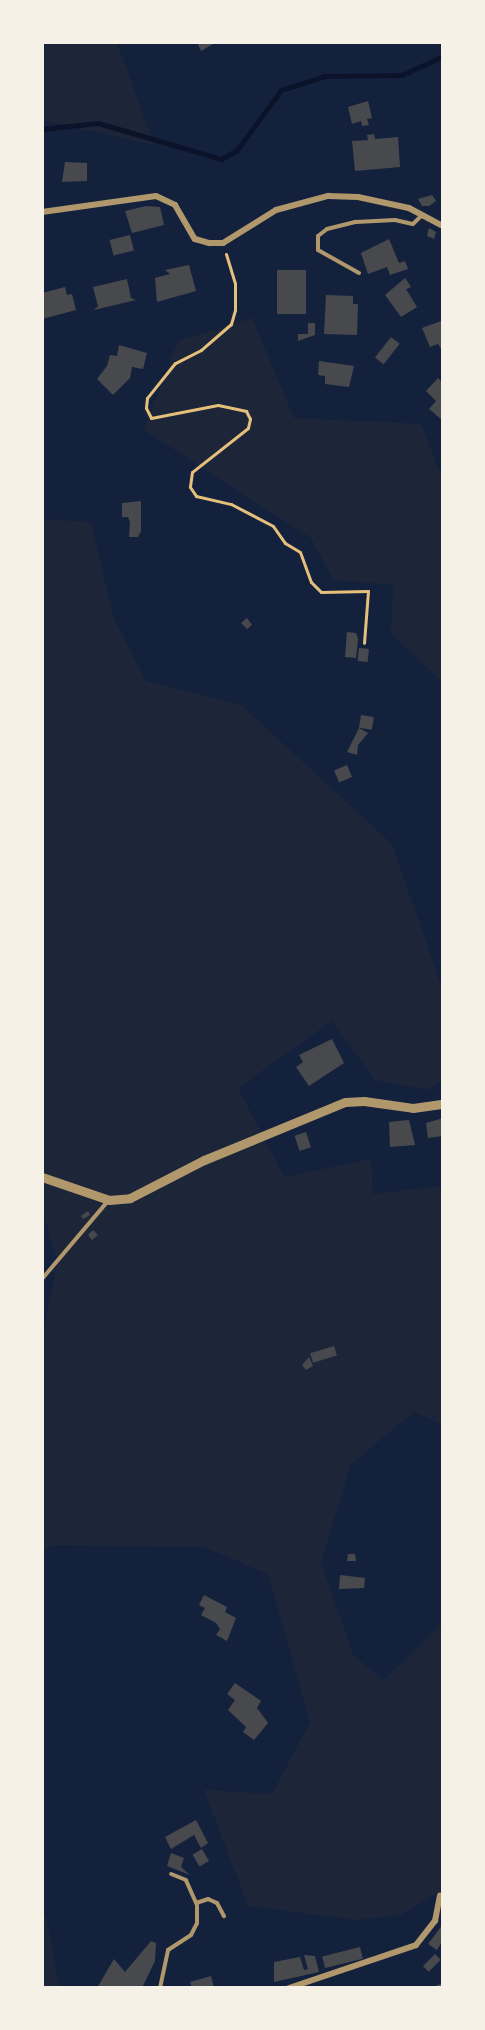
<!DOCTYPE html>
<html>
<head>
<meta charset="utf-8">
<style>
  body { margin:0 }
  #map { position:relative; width:485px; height:2030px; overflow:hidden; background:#14213d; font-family:"DejaVu Sans",sans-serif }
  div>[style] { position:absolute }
  .green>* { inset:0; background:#1d2539 }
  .stream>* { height:5px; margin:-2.5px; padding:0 2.5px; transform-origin:2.5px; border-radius:2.5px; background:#0b132b }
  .building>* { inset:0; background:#48494c; transform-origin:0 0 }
  .path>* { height:3px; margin:-1.5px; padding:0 1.5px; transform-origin:1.5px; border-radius:1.5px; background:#e5c07b }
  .service>* { height:4px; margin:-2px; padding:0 2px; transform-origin:2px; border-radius:2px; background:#b1986c }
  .minor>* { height:6px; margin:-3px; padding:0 3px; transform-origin:3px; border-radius:3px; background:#b1986c }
  .tertiary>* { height:9px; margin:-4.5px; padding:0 4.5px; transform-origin:4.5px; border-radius:4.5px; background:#b1986c }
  span { translate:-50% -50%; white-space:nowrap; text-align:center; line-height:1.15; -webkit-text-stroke:6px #f6f1e7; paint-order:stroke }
  .frame { position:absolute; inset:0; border:44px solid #f6f1e7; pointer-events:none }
</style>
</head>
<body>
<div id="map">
  <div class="green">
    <div style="clip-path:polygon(42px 42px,117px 42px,154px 145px,42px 120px)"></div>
    <div style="clip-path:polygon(252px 318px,294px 418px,421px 424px,439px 471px,443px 471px,443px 683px,391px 633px,393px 585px,333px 580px,311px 538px,144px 430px,178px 341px)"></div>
    <div style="clip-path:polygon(42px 519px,91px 522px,113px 616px,146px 681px,241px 705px,392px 844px,443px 991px,443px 1080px,427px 1090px,375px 1080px,332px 1021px,238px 1088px,284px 1177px,371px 1159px,373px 1194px,443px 1186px,443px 1425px,414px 1412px,351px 1464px,321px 1562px,353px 1655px,384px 1680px,443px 1622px,443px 1890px,400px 1915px,358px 1920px,248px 1906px,204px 1790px,272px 1794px,310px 1722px,268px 1574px,204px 1547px,52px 1545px,42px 1553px,42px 1343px,57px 1261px,42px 1209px)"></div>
    <div style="clip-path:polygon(46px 1915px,58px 1983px,59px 1988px,42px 1988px,42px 1916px)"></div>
  </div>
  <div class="stream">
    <div style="left:42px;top:129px;width:56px;rotate:-6.1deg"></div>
    <div style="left:98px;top:123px;width:128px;rotate:16.3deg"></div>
    <div style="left:221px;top:159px;width:18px;rotate:-29deg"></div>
    <div style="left:237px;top:150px;width:74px;rotate:-53.7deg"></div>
    <div style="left:281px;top:90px;width:46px;rotate:-17.7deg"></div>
    <div style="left:325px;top:76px;width:77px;rotate:-0.7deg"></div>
    <div style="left:402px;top:75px;width:45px;rotate:-24.9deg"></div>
  </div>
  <div class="building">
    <div style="clip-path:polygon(197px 42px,217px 42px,201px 51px)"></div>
    <div style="clip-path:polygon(368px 101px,372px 118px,367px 119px,369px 125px,362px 126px,361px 121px,352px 124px,348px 107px)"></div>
    <div style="clip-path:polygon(374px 134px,375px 139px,398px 137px,400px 167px,355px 171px,352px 141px,368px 140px,367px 135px)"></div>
    <div style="clip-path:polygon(65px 162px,87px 163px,87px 181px,62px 182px)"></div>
    <div style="clip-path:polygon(432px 195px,436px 201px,429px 206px,422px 206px,418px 199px)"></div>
    <div style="clip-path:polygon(146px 206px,160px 207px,164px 225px,132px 233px,125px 211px)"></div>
    <div style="clip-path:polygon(429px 228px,436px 232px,434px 239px,427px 236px)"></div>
    <div style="left:130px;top:235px;width:16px;height:21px;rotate:76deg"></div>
    <div style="clip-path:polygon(389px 239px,399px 263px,405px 261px,408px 269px,390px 275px,387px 267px,368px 274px,361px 253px)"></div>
    <div style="clip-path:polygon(189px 265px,196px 291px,157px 302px,155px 278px,170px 274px,165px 270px)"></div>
    <div style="left:277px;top:270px;width:29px;height:44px"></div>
    <div style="clip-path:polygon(405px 278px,411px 287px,406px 289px,417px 307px,401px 317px,385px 295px)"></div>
    <div style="clip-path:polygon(127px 279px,131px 298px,136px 300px,94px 310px,98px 306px,93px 287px)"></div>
    <div style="clip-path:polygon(65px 287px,67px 295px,72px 294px,76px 310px,42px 319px,42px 293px)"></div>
    <div style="clip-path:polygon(326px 295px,353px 296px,353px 304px,358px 304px,357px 335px,324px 334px)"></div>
    <div style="clip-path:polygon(441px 321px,443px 330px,443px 352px,438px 344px,430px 347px,422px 328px)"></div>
    <div style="clip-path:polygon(308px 323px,315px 323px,315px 335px,298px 341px,298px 334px,308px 334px)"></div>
    <div style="left:391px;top:337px;width:11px;height:26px;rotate:38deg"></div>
    <div style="clip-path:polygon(119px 345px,147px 353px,143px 369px,132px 367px,130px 378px,113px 395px,97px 379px,107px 366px,110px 355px,117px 356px)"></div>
    <div style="clip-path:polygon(319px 361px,354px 366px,349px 387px,325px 384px,325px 376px,318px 375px)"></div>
    <div style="clip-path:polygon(438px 378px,443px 383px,442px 420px,429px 409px,436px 401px,426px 391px)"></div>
    <div style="clip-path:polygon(141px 501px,141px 531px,138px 537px,129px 537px,130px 522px,128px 517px,122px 517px,122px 503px)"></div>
    <div style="clip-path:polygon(247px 618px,252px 625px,247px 629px,241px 623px)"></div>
    <div style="clip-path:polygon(347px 632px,356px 633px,358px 639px,356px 658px,345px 657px)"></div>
    <div style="left:359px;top:648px;width:10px;height:13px;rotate:6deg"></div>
    <div style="left:361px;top:715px;width:13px;height:13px;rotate:9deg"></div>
    <div style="clip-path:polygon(359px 728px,368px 733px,358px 745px,357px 755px,347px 752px)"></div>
    <div style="left:347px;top:765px;width:13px;height:14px;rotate:67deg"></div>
    <div style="clip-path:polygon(332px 1039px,344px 1063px,309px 1086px,296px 1067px,303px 1062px,299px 1055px)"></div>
    <div style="clip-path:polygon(440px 1119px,443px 1119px,443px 1136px,428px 1138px,426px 1123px)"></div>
    <div style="clip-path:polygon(409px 1120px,415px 1145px,390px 1147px,389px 1122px)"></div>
    <div style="left:306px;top:1132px;width:16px;height:12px;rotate:72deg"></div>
    <div style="clip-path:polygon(88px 1211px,90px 1215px,83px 1219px,81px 1216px)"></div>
    <div style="clip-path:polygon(93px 1230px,98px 1235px,92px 1240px,88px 1235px)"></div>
    <div style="left:334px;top:1346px;width:10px;height:25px;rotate:73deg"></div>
    <div style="clip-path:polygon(309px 1357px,313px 1366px,306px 1370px,302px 1365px)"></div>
    <div style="clip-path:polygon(348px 1554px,355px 1554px,356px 1561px,347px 1561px)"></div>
    <div style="clip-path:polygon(340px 1575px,365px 1578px,364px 1588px,339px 1589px)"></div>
    <div style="clip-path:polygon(204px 1595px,227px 1607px,225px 1612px,236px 1618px,227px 1641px,216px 1635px,220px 1629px,216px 1623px,201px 1615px,205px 1608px,199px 1605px)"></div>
    <div style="clip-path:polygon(235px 1683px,261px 1701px,257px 1708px,268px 1723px,254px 1740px,243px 1732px,246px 1727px,228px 1710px,235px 1700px,227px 1694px)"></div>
    <div style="clip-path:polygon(196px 1820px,208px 1843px,201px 1848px,194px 1835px,171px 1849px,165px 1837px)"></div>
    <div style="left:202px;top:1849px;width:14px;height:11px;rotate:60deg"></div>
    <div style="clip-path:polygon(171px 1853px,184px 1858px,181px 1867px,190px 1875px,167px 1866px)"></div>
    <div style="clip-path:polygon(443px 1924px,443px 1940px,437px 1950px,428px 1944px)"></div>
    <div style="clip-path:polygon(151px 1941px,156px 1943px,155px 1961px,142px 1988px,97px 1988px,114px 1959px,125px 1972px)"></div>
    <div style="left:360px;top:1947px;width:12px;height:39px;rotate:76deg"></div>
    <div style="left:435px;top:1954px;width:8px;height:17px;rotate:45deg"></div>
    <div style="clip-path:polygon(304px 1955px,315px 1956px,319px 1972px,274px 1982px,274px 1962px,300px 1957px,304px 1970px,308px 1969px)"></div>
    <div style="clip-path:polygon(211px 1976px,214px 1988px,192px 1988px,190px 1982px)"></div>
    <div style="clip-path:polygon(443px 1983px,443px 1988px,430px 1988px)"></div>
  </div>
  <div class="path">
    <div style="left:226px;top:254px;width:30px;rotate:73deg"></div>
    <div style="left:235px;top:283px;width:27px;rotate:90deg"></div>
    <div style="left:235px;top:310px;width:15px;rotate:106deg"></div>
    <div style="left:231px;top:324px;width:40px;rotate:139deg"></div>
    <div style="left:201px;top:350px;width:29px;rotate:153deg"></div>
    <div style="left:175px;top:363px;width:45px;rotate:128.7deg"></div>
    <div style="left:147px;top:398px;width:10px;rotate:96deg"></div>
    <div style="left:146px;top:408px;width:11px;rotate:63deg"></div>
    <div style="left:151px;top:418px;width:68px;rotate:-11deg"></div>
    <div style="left:218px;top:405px;width:29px;rotate:12deg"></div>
    <div style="left:246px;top:411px;width:9px;rotate:63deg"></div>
    <div style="left:250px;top:419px;width:9px;rotate:103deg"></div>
    <div style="left:248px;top:428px;width:71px;rotate:141.8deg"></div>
    <div style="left:192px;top:472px;width:15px;rotate:98deg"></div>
    <div style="left:190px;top:487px;width:11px;rotate:56deg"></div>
    <div style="left:196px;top:496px;width:36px;rotate:13deg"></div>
    <div style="left:231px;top:504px;width:47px;rotate:27.6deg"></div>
    <div style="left:273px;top:526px;width:21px;rotate:55deg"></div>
    <div style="left:285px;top:543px;width:17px;rotate:31deg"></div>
    <div style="left:300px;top:552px;width:32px;rotate:70deg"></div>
    <div style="left:311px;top:582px;width:14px;rotate:45deg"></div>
    <div style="left:321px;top:592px;width:47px;rotate:-1.2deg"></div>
    <div style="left:368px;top:591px;width:52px;rotate:94.4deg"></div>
    <div style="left:442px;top:1884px;width:8px;rotate:-83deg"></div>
  </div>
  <div class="service">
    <div style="left:359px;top:273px;width:47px;rotate:-150.7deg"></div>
    <div style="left:318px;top:250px;width:14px;rotate:-90deg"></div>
    <div style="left:318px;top:236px;width:11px;rotate:-38deg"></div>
    <div style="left:327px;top:229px;width:30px;rotate:-14deg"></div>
    <div style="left:356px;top:222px;width:39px;rotate:-3deg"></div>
    <div style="left:395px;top:220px;width:18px;rotate:13deg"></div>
    <div style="left:413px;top:224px;width:13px;rotate:-45deg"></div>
    <div style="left:42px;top:1279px;width:101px;rotate:-49.8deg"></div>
    <div style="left:196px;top:1903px;width:13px;rotate:-18deg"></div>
    <div style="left:208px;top:1899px;width:10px;rotate:24deg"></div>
    <div style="left:217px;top:1903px;width:15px;rotate:62deg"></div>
    <div style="left:160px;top:1988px;width:39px;rotate:-78deg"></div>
    <div style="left:168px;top:1950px;width:27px;rotate:-33deg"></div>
    <div style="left:191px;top:1935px;width:13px;rotate:-63deg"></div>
    <div style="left:197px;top:1923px;width:18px;rotate:-90deg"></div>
    <div style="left:197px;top:1905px;width:27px;rotate:-114deg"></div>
    <div style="left:186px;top:1880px;width:16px;rotate:-158deg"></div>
  </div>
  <div class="minor">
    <div style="left:42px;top:212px;width:115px;rotate:-8deg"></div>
    <div style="left:156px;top:196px;width:21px;rotate:25deg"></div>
    <div style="left:175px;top:205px;width:39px;rotate:60deg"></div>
    <div style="left:195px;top:239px;width:15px;rotate:16deg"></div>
    <div style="left:209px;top:243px;width:14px"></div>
    <div style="left:223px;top:243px;width:62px;rotate:-31.9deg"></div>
    <div style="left:276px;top:210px;width:54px;rotate:-15.1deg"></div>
    <div style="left:328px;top:196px;width:30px;rotate:2deg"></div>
    <div style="left:358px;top:197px;width:52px;rotate:12.2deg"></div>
    <div style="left:409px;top:208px;width:38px;rotate:28deg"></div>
    <div style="left:289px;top:1988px;width:134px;rotate:-18.7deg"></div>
    <div style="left:416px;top:1945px;width:31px;rotate:-52deg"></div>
    <div style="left:435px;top:1921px;width:26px;rotate:-79deg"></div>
  </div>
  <div class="tertiary">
    <div style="left:42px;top:1177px;width:71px;rotate:18.9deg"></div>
    <div style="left:109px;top:1200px;width:21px;rotate:-5deg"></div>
    <div style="left:130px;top:1198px;width:83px;rotate:-27.2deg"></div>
    <div style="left:204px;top:1160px;width:152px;rotate:-22.4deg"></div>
    <div style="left:345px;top:1102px;width:19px;rotate:-3deg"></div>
    <div style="left:364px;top:1101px;width:49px;rotate:8.1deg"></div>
    <div style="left:413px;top:1108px;width:30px;rotate:-8deg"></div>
  </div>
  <div class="frame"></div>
</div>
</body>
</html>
